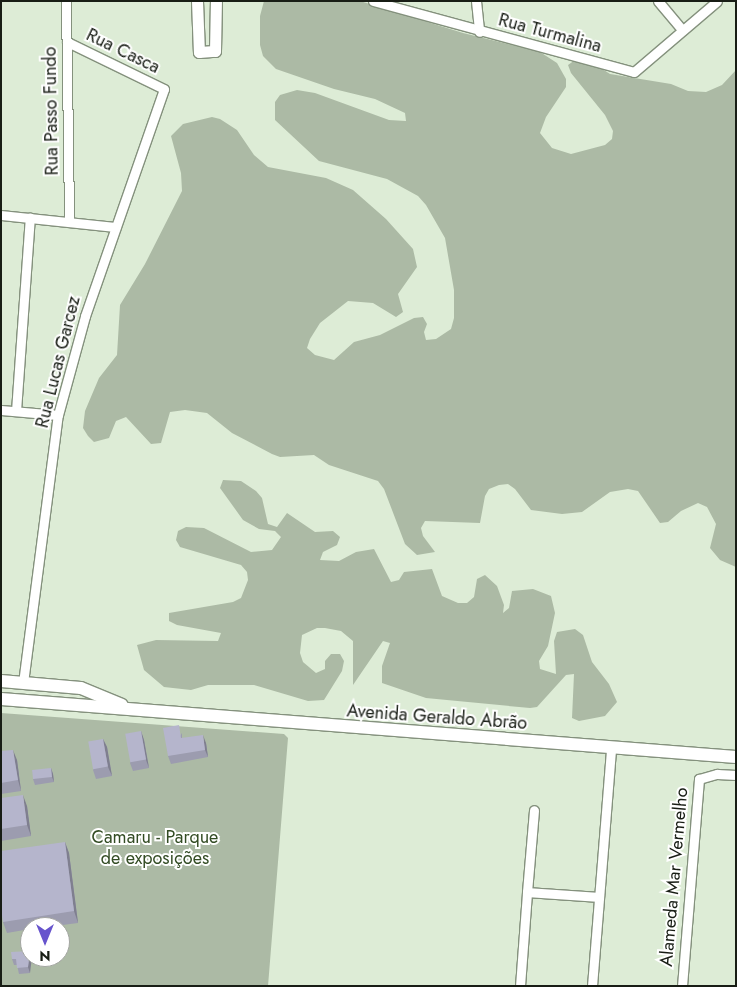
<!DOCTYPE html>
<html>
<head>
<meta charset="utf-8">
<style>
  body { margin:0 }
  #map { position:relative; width:737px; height:987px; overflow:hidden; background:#ddecd6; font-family:Jost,sans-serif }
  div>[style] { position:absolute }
  .green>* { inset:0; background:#acbaa5 }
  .roads { filter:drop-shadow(1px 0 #84917d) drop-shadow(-1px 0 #84917d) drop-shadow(0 1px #84917d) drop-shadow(0 -1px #84917d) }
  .minor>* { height:9px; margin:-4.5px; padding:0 4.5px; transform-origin:4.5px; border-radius:4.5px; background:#fff }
  .tertiary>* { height:11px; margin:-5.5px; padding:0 5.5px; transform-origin:5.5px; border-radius:5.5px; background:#fff }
  .secondary>* { height:12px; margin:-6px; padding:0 6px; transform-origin:6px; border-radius:6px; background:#fff }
  .wall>* { inset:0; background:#9c9caf }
  .shaded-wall>* { inset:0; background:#7f7f8f }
  .building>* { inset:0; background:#b5b5cc; transform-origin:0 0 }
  span { translate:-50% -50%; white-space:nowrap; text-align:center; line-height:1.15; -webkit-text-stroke:4px #fff; paint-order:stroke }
  .street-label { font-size:18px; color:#181d15 }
  .park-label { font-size:18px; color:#324b23 }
  .frame { position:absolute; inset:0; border:2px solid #181d15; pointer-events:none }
  .north { position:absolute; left:20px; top:917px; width:50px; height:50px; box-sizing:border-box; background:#fff; border:1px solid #a3a5a1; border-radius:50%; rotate:180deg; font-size:14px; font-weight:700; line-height:20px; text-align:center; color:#181d15 }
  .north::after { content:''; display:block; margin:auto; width:18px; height:22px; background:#6754cd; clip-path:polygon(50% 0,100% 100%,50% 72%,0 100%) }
</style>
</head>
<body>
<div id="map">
  <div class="green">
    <div style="clip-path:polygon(264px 1px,360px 1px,463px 33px,540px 52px,557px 63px,566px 79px,566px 87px,546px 117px,540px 133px,552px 148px,571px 154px,605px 145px,612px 139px,613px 131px,605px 115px,571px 73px,568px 65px,575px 60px,593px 63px,610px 74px,671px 84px,688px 91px,706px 92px,722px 85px,736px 70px,736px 567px,720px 560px,710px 548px,716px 524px,707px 507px,698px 503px,681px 511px,668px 522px,660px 523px,638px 491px,628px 489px,610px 492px,582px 512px,562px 514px,531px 510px,515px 489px,508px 484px,499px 485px,489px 489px,485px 496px,480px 523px,425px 521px,421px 528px,423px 536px,435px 552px,417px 555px,405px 544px,384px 489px,378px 481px,329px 465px,314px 455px,280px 457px,272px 454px,232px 433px,207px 413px,185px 410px,170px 412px,161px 443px,151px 444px,126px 417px,116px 421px,109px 438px,94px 442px,88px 436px,83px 428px,85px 411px,99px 378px,117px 355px,120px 305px,145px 264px,182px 191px,181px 173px,171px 136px,183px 124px,212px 117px,220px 119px,237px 130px,254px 155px,268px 167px,326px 178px,353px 190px,386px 219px,413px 249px,417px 267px,398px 294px,403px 312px,396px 317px,373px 303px,348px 301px,320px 323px,310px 339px,307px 348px,315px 355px,334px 360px,354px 342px,380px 335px,414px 318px,423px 317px,427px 324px,424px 332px,426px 340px,436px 339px,451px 329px,454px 318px,454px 290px,445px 238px,426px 205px,418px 196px,387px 179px,319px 161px,275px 120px,275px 102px,280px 95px,297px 90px,315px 93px,389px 120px,406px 121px,405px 113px,375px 99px,334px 89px,276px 69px,263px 56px,260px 45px,260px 16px)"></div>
    <div style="clip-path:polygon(223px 480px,241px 481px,256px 491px,262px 498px,268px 524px,277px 527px,287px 513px,315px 532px,333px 531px,340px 537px,337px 545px,323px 552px,320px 560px,339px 561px,356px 552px,374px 549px,391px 582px,399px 580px,404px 572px,432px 569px,442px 596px,458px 603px,467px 603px,474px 597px,477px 579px,485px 575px,497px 586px,504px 605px,503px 613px,509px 608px,512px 591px,533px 589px,551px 596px,555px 613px,548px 646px,539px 661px,540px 669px,556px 674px,554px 641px,557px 632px,575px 629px,583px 635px,592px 662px,609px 684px,617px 702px,605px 716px,579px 721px,572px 718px,574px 674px,566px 675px,537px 707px,530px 708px,426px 698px,382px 683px,382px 666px,390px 643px,383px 641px,353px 685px,353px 641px,341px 631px,325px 628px,317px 628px,302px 635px,300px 653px,303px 662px,316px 673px,325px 669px,325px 661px,331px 654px,340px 654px,344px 661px,342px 671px,324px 700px,308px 701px,254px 685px,208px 685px,191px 690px,164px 687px,144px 670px,137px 645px,156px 640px,218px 641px,221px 633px,177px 625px,169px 621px,169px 613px,233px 602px,241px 598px,248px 580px,247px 572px,241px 565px,180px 547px,176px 540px,178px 531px,186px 527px,204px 528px,251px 552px,272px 550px,281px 537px,275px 531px,259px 529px,243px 520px,220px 488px)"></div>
    <div style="clip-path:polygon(evenodd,1px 713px,284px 734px,288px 738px,268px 986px,1px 986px,1px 713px,30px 927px,60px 927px,60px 957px,30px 957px,30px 927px)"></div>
  </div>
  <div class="roads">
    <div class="minor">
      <div style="left:66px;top:1px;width:220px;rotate:89.2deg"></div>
      <div style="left:373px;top:1px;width:270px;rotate:15.2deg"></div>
      <div style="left:634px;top:72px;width:109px;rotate:-40.5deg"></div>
      <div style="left:476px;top:1px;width:31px;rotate:84deg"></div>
      <div style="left:658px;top:1px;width:38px;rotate:50deg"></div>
      <div style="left:1px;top:215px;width:115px;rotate:6deg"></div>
      <div style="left:1px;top:410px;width:57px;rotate:5deg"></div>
      <div style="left:16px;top:411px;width:194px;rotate:-85.9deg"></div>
      <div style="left:23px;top:683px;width:270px;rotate:-82.6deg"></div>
      <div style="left:58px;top:415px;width:103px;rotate:-74.7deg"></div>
      <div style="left:85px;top:316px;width:240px;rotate:-70.8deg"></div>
      <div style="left:164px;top:89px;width:108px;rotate:-154.1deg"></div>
      <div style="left:527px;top:892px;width:82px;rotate:-85.1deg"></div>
      <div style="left:520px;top:986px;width:94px;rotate:-85.7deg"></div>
      <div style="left:527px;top:892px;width:72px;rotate:4deg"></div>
      <div style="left:592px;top:986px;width:239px;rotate:-85.4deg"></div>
      <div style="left:682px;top:986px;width:208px;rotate:-85.3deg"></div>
      <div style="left:699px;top:779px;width:19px;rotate:-16deg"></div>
      <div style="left:717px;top:774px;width:19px;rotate:3deg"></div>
    </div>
    <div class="tertiary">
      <div style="left:197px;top:1px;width:51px;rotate:87.8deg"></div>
      <div style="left:199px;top:52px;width:16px;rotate:-4deg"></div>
      <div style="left:215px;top:51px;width:50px;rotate:-88.9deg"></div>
    </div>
    <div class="secondary">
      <div style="left:1px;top:681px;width:80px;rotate:5deg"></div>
      <div style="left:81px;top:688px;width:44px;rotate:22.5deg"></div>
      <div style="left:1px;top:699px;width:737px;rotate:4.51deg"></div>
    </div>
  </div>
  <div class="wall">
    <div style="clip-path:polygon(141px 731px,144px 740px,149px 768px,133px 771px,130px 763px)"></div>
    <div style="clip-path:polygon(182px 733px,182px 738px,206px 743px,208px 757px,171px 764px,168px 756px)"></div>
    <div style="clip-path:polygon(103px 739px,107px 747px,112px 776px,96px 779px,93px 770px)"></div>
    <div style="clip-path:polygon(1px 751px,17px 760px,21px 791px,1px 794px)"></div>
    <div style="clip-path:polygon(51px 768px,53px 774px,54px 782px,35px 785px,33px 779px)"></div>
    <div style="clip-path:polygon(1px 798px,27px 806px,31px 836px,1px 841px)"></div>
    <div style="clip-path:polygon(65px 842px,69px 853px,78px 923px,47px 927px,30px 927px,30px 929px,7px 933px,3px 922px)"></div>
    <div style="clip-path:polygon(30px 951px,30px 973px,19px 974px,17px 965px,14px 965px,12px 959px)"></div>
  </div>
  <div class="shaded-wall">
    <div style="clip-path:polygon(141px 731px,144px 740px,149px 768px,146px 760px)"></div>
    <div style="clip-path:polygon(203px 735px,206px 743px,208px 757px,205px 750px)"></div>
    <div style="clip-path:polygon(103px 739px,107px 747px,112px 776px,108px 767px)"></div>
    <div style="clip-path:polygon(13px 750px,17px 760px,21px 791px,18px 780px)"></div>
    <div style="clip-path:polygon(51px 768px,53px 774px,54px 782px,52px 777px)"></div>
    <div style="clip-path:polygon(23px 795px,27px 806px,31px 836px,27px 825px)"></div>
    <div style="clip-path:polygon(65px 842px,69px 853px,78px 923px,74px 911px)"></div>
    <div style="clip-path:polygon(30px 954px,30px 957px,32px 957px,30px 973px,28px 967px)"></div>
  </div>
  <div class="building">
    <div style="clip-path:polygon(179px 725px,181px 738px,203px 735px,205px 750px,168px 756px,163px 728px)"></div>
    <div style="left:141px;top:731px;width:29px;height:16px;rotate:80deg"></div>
    <div style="left:103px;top:739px;width:28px;height:15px;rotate:80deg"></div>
    <div style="clip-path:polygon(13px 750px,18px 780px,1px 783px,1px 751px)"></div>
    <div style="left:51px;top:768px;width:9px;height:19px;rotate:84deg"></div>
    <div style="clip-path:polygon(23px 795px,27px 825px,1px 829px,1px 798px)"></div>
    <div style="clip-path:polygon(65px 842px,74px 911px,3px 922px,1px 909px,1px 851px)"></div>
    <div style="clip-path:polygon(30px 951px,28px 967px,17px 968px,16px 959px,12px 959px,11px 952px)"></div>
  </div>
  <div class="street-label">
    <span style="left:550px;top:33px;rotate:15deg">Rua Turmalina</span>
    <span style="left:123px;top:51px;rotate:26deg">Rua Casca</span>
    <span style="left:51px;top:111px;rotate:-91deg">Rua Passo Fundo</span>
    <span style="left:58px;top:362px;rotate:-76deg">Rua Lucas Garcez</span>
    <span style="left:437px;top:717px;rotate:4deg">Avenida Geraldo Abrão</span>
    <span style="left:674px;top:877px;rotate:-85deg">Alameda Mar Vermelho</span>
  </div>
  <div class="park-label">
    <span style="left:155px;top:848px">Camaru - Parque<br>de exposições</span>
  </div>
  <div class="frame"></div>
  <div class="north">N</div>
</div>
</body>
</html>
